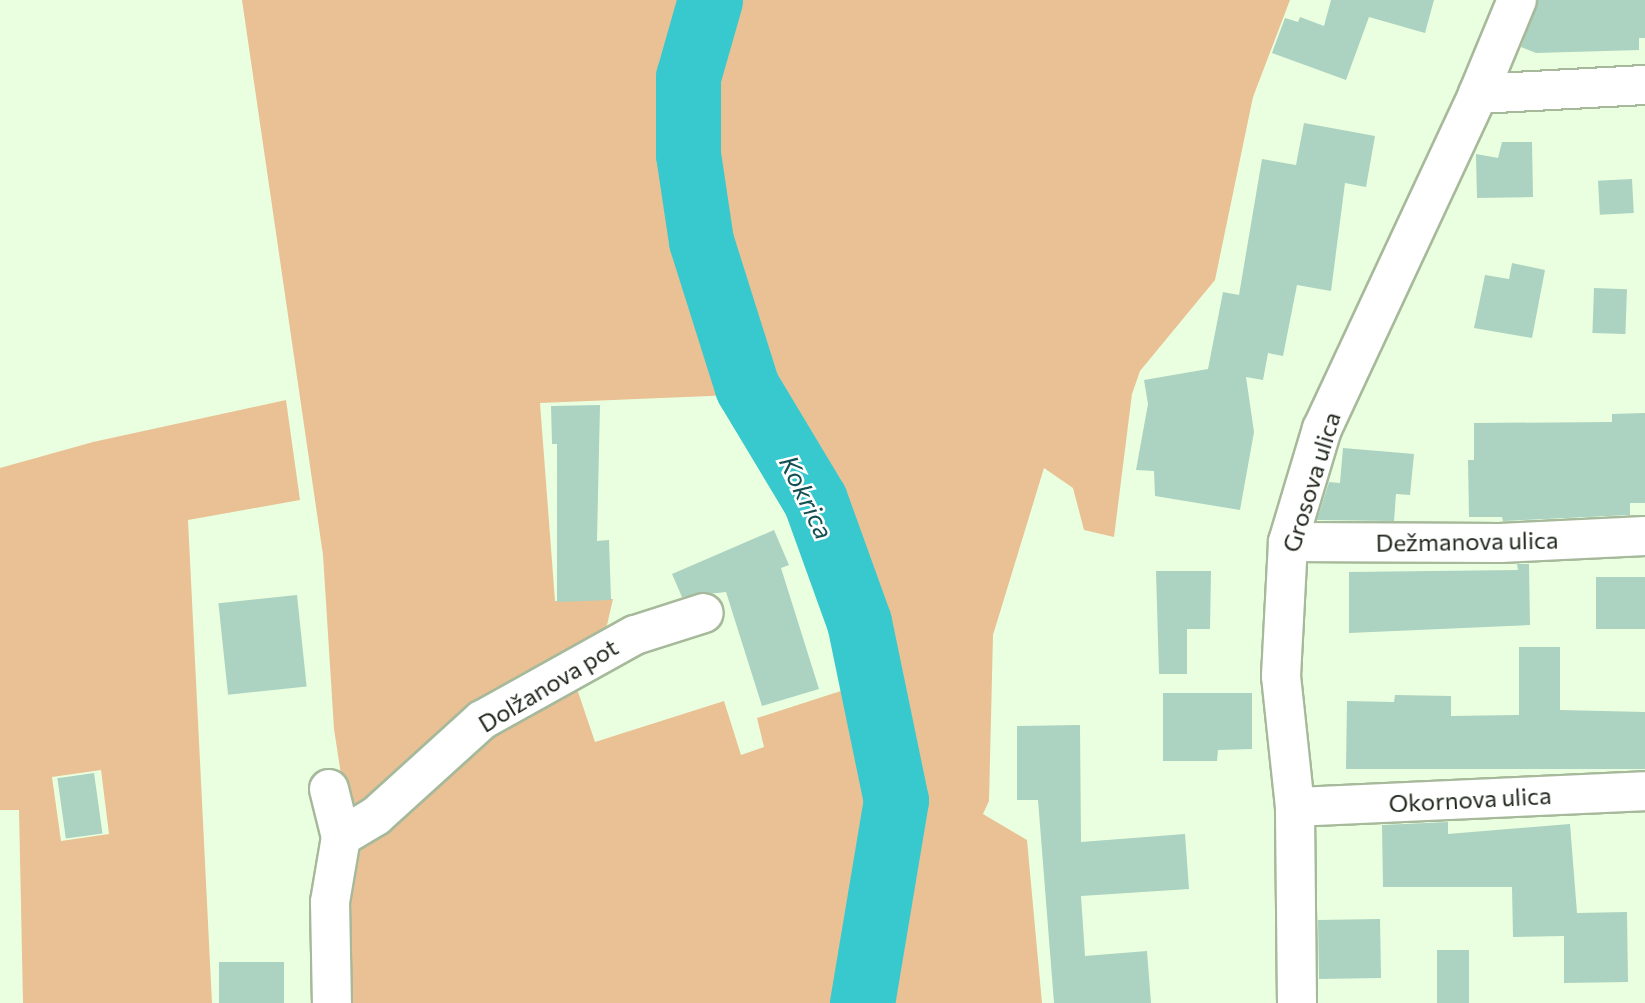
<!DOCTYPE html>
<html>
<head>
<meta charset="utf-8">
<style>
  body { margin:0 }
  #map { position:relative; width:1645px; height:1003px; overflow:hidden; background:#eaffdf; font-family:Commissioner,sans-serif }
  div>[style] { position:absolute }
  .green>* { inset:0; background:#e9c194 }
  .river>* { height:65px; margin:-32.5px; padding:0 32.5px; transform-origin:32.5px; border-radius:32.5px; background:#37c9ce }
  .building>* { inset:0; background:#acd2c1; transform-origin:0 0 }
  .roads { filter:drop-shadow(2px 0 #a6b99b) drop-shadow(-2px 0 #a6b99b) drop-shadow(0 2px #a6b99b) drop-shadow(0 -2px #a6b99b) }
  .street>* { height:38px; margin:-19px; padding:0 19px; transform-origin:19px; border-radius:19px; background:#fff }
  span { translate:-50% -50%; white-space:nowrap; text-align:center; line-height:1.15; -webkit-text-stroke:5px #fff; paint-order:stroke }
  .street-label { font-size:24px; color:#1c2318 }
  .water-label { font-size:26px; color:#145052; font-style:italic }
</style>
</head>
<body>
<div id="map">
  <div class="green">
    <div style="clip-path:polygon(242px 0,686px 0,679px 27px,672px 150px,682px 244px,704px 323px,734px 395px,540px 403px,555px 601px,613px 599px,607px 625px,586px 649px,384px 797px,354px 808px,344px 794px,334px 729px,323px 555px)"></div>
    <div style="clip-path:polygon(725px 0,1290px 0,1253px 97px,1215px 280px,1140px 371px,1132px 394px,1114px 537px,1084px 530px,1073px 488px,1044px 468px,993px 635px,989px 801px,983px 814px,1027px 840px,1042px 1003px,876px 1003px,875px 954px,896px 883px,912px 807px,901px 719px,845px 527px,748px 356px,720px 206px,705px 175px,701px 108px,713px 37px)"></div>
    <div style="clip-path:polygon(evenodd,286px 400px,300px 500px,188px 520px,212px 1003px,23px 1003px,19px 810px,0 810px,0 468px,93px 442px,286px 400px,101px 770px,109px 834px,61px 841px,52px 777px,101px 770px)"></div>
    <div style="clip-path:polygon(573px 677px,595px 742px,724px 701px,741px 755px,764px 747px,757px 718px,850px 688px,875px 829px,854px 954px,854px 1003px,347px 1003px,350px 886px,363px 841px,468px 740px)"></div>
  </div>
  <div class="river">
    <div style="left:710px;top:0;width:80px;rotate:105.9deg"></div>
    <div style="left:688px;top:77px;width:77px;rotate:90deg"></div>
    <div style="left:688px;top:154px;width:88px;rotate:81.5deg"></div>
    <div style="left:701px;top:241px;width:153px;rotate:72.5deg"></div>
    <div style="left:747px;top:387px;width:132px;rotate:59deg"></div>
    <div style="left:815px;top:500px;width:130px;rotate:70.2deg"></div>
    <div style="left:859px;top:622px;width:182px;rotate:78.3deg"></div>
    <div style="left:896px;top:800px;width:206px;rotate:99.5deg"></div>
  </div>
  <div class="building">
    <div style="clip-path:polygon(1331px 0,1434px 0,1425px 33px,1369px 17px,1346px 80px,1272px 53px,1285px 18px,1298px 22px,1300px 17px,1324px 26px)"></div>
    <div style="clip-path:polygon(1538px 0,1645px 0,1645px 38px,1639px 38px,1639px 50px,1536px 53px,1521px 47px)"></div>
    <div style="clip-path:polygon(1304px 123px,1375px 136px,1366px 187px,1345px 183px,1331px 291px,1297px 285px,1283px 356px,1268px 353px,1263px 380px,1246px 377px,1254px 432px,1240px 510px,1155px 496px,1154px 471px,1136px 470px,1148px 404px,1144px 380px,1208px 369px,1223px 292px,1239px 295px,1262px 159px,1296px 165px)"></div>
    <div style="clip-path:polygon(1502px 142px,1532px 142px,1533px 197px,1477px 198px,1476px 154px,1498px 158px)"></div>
    <div style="left:1632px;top:179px;width:34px;height:34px;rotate:87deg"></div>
    <div style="clip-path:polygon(1512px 263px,1545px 270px,1532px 338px,1474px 328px,1485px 275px,1509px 279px)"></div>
    <div style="left:1594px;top:288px;width:33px;height:45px;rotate:2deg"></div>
    <div style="clip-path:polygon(600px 405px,597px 541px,609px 540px,611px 600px,557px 602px,557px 444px,552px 444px,551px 406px)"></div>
    <div style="clip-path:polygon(1645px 413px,1645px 503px,1630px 503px,1630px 515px,1503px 521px,1502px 517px,1469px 517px,1468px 460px,1474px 460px,1474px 423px,1612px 422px,1612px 414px)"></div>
    <div style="clip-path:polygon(1343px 448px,1414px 454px,1410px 495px,1396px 494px,1394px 521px,1317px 520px,1329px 482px,1340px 483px)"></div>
    <div style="clip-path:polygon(774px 530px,789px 565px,781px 568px,819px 689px,762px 706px,726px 592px,682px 597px,672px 574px)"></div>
    <div style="clip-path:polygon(1517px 564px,1529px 564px,1530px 625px,1349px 633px,1349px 572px,1518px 570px)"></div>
    <div style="clip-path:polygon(1156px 571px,1211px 571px,1210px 629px,1187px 629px,1187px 674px,1159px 674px)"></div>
    <div style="left:1596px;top:577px;width:49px;height:52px"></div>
    <div style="left:297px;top:595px;width:92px;height:79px;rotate:84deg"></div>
    <div style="clip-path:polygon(1519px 647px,1560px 647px,1560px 710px,1645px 712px,1645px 769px,1346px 769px,1347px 701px,1394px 702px,1395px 695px,1451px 696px,1451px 716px,1519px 715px)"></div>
    <div style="clip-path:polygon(1163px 693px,1252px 693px,1252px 749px,1218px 750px,1217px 761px,1163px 761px)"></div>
    <div style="clip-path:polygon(1080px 725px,1081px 842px,1185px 834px,1189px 889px,1081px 896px,1085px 956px,1147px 951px,1151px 1003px,1054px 1003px,1038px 800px,1017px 800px,1017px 726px)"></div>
    <div style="left:94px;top:773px;width:61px;height:37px;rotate:82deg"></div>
    <div style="clip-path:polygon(1448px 822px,1448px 834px,1570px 824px,1577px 913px,1627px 912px,1628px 982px,1564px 983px,1564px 936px,1513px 937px,1512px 887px,1383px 887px,1382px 825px)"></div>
    <div style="left:1380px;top:919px;width:59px;height:62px;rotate:89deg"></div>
    <div style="left:1437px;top:950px;width:32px;height:53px"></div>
    <div style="left:219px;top:962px;width:65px;height:41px"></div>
  </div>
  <div class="roads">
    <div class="street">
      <div style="left:1478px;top:94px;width:167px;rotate:-3.1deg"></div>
      <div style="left:1288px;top:542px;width:212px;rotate:0.3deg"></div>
      <div style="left:1500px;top:543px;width:145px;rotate:-2.8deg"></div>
      <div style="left:329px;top:789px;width:49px;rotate:76deg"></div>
      <div style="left:341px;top:837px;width:66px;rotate:99.6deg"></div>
      <div style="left:330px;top:902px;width:101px;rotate:88.9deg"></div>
      <div style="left:1295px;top:807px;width:350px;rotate:-2.6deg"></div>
      <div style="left:341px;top:837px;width:41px;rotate:-31deg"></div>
      <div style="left:376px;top:816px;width:143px;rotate:-42.2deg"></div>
      <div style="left:482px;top:720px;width:175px;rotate:-29.1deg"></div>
      <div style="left:635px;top:635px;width:72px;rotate:-17.7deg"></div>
      <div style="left:1297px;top:1003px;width:196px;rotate:-90.6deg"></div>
      <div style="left:1295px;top:807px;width:132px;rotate:-96.1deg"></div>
      <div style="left:1281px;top:676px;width:134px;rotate:-87deg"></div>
      <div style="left:1288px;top:542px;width:118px;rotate:-73.3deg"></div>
      <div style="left:1322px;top:429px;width:370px;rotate:-65deg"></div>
      <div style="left:1478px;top:94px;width:102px;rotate:-67.5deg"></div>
    </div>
  </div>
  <div class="street-label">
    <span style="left:1311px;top:482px;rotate:-73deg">Grosova ulica</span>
    <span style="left:1467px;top:541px;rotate:-1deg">Dežmanova ulica</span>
    <span style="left:548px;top:685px;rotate:-31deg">Dolžanova pot</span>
    <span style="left:1470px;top:799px;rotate:-3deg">Okornova ulica</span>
  </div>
  <div class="water-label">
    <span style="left:807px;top:497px;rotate:64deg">Kokrica</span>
  </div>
</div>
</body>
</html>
